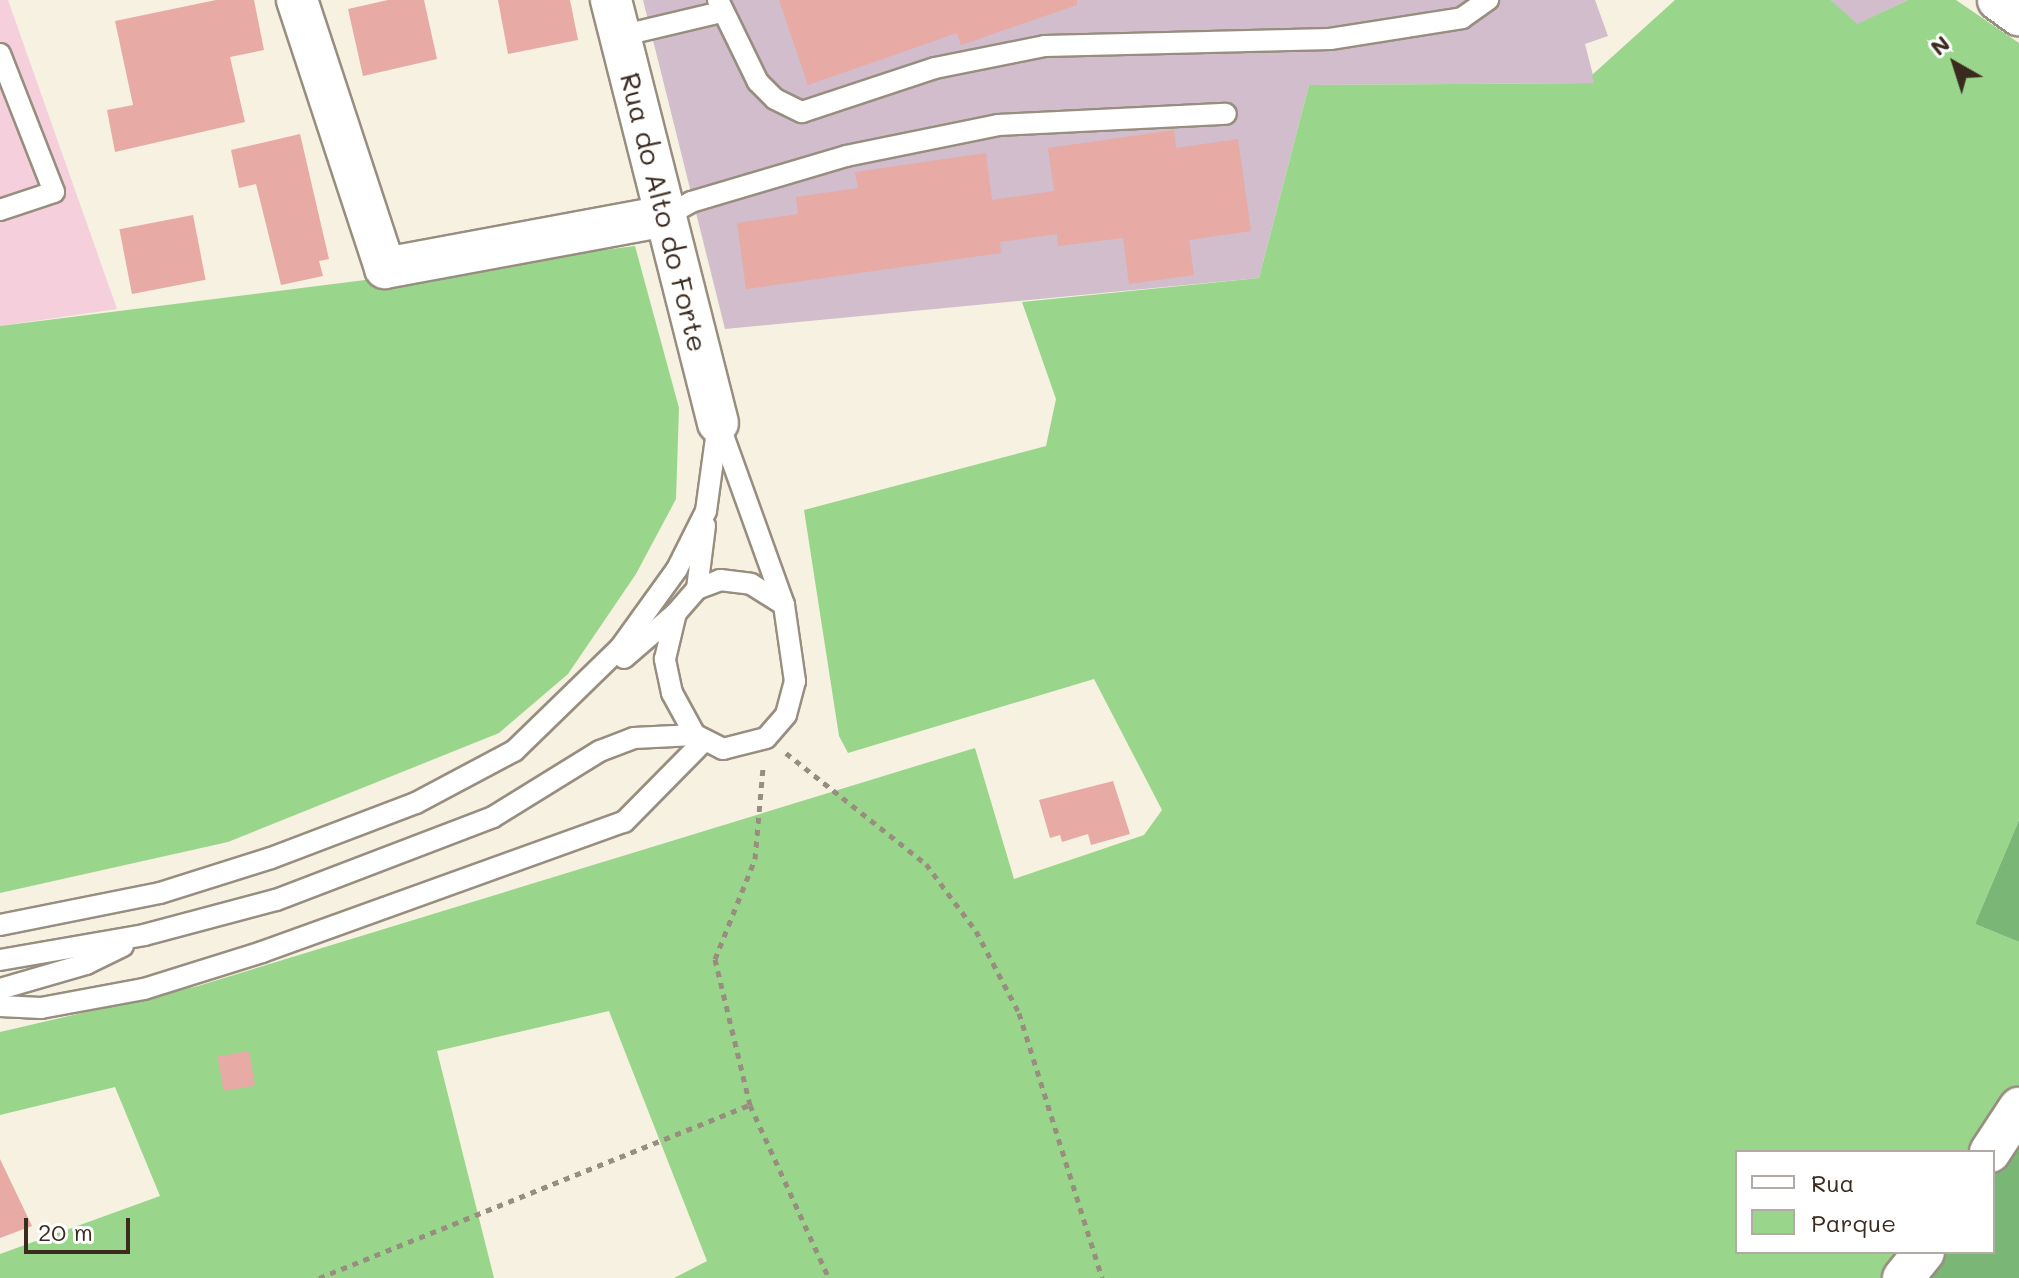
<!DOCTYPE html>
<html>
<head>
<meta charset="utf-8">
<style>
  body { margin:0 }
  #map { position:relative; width:2019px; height:1278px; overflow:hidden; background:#f6f1e1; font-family:Mali,sans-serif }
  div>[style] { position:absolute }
  .built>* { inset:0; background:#f5cfdb }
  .industrial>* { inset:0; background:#d1bdcc }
  .green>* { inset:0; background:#99d68b }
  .forest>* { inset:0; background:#7ab777 }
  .building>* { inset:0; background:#e7aaa5; transform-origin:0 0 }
  .path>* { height:5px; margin-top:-2.5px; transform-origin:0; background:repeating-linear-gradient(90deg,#988e80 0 6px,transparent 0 12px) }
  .roads { filter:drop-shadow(2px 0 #988e80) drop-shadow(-2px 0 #988e80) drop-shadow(0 2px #988e80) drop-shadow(0 -2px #988e80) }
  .service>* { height:20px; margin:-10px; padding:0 10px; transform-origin:10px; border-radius:10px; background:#fff }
  .minor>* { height:40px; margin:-20px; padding:0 20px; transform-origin:20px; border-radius:20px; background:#fff }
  span { translate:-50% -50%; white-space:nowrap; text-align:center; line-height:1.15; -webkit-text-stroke:8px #fff; paint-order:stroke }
  .street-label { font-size:28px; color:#3b2a1e }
  .legend { position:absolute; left:1735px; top:1150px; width:260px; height:104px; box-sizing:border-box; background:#fff; border:2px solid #b1aaa5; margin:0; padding:10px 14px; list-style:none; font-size:24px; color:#3b2a1e }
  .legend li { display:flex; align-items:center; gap:16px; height:40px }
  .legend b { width:40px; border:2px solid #b1aaa5 }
  .north { position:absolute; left:1915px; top:24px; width:80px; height:80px; -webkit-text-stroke:6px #fff; paint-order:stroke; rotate:321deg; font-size:22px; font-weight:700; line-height:32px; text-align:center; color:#3b2a1e }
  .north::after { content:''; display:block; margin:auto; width:28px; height:36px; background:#3b2a1e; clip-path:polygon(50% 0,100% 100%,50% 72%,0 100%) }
  .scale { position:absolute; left:24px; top:1218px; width:106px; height:36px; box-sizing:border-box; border:4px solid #3b2a1e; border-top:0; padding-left:10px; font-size:24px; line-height:28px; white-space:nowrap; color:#3b2a1e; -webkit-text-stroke:6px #fff; paint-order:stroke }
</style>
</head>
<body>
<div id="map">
  <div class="built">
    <div style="clip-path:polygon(0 0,8px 0,117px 309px,0 326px)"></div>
  </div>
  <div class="industrial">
    <div style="clip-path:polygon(643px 0,1595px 0,1608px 36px,1585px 44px,1595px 83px,1309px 85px,1259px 278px,725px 329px)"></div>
    <div style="clip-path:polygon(1831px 0,1908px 0,1856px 25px)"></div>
  </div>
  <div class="green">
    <div style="clip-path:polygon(1675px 0,1831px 0,1857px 24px,1908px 0,1956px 0,2019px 43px,2019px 820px,1975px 924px,2019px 942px,2019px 1138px,1993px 1178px,1993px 1152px,1737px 1152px,1737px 1252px,1945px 1252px,1926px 1278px,674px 1278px,707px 1261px,609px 1011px,437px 1051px,494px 1278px,0 1278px,0 1254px,160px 1196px,115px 1087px,0 1115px,0 1032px,198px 986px,975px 748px,1014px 879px,1144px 835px,1162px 810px,1094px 679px,848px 753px,839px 736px,804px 510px,1046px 446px,1056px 399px,1022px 302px,1259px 278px,1309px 85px,1594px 83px,1592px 75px)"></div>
    <div style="clip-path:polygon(635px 246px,679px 408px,676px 499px,636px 574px,568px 674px,499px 733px,228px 842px,0 893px,0 326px)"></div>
  </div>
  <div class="forest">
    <div style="clip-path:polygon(2019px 820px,2019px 942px,1975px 924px)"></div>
    <div style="clip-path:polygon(2019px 1138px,2019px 1278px,1926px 1278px,1945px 1252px,1993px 1252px,1993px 1178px)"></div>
  </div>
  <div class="building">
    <div style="clip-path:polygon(216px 0,254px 0,264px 50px,230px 57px,245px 122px,115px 152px,107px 110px,133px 105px,115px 21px)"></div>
    <div style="clip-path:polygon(388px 0,424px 0,437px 59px,363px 76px,348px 9px)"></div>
    <div style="clip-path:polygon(498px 0,570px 0,578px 40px,508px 54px)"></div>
    <div style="clip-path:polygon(779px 0,1077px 0,1077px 5px,961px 45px,957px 33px,808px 85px)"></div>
    <div style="clip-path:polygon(1174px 130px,1176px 148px,1238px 139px,1251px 231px,1189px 240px,1194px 275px,1129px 284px,1123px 238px,1058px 246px,1057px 234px,1000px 242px,1001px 253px,746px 289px,737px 223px,798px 214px,796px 197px,858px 188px,855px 172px,986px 153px,992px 200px,1054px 191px,1048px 148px)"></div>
    <div style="clip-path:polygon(300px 134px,329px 259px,319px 261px,323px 276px,281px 285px,256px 184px,239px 188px,231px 150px)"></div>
    <div style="left:193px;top:215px;width:66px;height:75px;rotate:79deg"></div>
    <div style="clip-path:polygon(1113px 781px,1130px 834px,1091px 845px,1088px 834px,1062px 842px,1060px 835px,1050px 838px,1039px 800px)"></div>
    <div style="left:249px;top:1051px;width:35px;height:32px;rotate:80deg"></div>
    <div style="clip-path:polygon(0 1159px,32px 1226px,0 1238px)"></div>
  </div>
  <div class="path">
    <div style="left:786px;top:753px;width:179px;rotate:38.4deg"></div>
    <div style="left:926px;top:864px;width:84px;rotate:53.3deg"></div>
    <div style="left:976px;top:931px;width:93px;rotate:62.3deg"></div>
    <div style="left:1019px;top:1013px;width:278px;rotate:72.6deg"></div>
    <div style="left:750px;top:1105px;width:190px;rotate:65.5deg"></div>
    <div style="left:319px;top:1278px;width:464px;rotate:-21.9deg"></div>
    <div style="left:750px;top:1105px;width:150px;rotate:-103.5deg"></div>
    <div style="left:715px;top:959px;width:108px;rotate:-68.2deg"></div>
    <div style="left:755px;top:859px;width:92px;rotate:-85deg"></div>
  </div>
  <div class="roads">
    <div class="service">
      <div style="left:718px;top:0;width:91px;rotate:64deg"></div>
      <div style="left:758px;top:82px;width:24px;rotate:45deg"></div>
      <div style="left:775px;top:99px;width:30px;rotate:26deg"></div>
      <div style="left:802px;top:112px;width:140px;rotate:-18.3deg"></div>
      <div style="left:935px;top:68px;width:112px;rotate:-11.3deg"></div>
      <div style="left:1045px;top:46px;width:285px;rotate:-1.4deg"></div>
      <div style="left:1330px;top:39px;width:134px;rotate:-9deg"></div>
      <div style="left:1462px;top:18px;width:32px;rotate:-35deg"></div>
      <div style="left:620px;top:36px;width:104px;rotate:-13.4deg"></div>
      <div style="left:0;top:54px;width:148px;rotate:68.6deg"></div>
      <div style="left:54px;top:192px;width:57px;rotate:161.6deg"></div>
      <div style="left:666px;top:216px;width:29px;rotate:-29deg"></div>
      <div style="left:691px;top:202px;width:162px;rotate:-16.5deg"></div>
      <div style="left:846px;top:156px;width:155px;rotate:-11.5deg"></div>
      <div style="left:998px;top:125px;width:228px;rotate:-2.8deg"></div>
      <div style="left:720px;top:427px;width:189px;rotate:70.2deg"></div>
      <div style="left:784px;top:605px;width:77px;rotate:81.8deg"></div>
      <div style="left:795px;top:681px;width:35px;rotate:105deg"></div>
      <div style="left:786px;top:715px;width:30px;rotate:131deg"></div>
      <div style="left:766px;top:738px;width:44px;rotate:165.7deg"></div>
      <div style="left:723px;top:749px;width:31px;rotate:-153deg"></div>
      <div style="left:695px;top:735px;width:48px;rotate:-118.7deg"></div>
      <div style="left:672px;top:693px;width:35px;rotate:-102deg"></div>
      <div style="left:665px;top:659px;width:47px;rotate:-76.6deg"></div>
      <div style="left:676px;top:613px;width:32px;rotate:-49deg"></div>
      <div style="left:697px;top:589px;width:25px;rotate:-21deg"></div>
      <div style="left:720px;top:580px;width:31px;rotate:7deg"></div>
      <div style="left:751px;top:584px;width:39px;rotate:32deg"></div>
      <div style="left:697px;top:589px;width:64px;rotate:-82.8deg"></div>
      <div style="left:624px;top:658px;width:69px;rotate:-40.9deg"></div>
      <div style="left:0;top:925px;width:163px;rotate:-11.3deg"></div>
      <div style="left:160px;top:893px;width:116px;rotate:-17.5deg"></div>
      <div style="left:271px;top:858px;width:155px;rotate:-20.8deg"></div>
      <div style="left:416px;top:803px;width:111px;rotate:-28deg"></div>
      <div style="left:514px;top:751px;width:148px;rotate:-44.2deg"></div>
      <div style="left:620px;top:648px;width:97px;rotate:-54.2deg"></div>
      <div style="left:677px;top:569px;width:65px;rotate:-63.4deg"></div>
      <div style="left:706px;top:511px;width:89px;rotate:-82.2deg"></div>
      <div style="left:0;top:960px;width:146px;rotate:-9.8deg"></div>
      <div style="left:144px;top:935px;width:137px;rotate:-14.9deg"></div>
      <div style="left:276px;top:900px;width:232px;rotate:-20.9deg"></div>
      <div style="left:493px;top:817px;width:126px;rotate:-31.7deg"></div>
      <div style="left:600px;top:751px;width:36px;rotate:-21deg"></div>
      <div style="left:634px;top:738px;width:61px;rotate:-2.8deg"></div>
      <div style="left:0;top:989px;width:90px;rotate:-16.2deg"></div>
      <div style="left:86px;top:964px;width:41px;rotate:-25.9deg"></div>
      <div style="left:0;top:1006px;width:41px;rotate:2.8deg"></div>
      <div style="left:41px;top:1008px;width:105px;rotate:-10.5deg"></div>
      <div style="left:144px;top:989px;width:124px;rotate:-17.4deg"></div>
      <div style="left:262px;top:952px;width:385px;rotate:-19.8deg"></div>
      <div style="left:624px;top:822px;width:115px;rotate:-45.4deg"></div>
    </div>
    <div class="minor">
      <div style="left:297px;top:0;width:282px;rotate:71.8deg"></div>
      <div style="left:385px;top:268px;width:286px;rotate:-10.5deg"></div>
      <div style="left:611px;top:0;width:436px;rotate:75.8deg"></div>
      <div style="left:1998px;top:0;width:26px;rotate:36deg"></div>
      <div style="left:1990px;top:1152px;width:53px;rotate:-56.6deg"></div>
      <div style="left:1903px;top:1278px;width:33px;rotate:-51deg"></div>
    </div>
  </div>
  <div class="street-label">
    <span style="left:665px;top:212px;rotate:76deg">Rua do Alto do Forte</span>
  </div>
  <ul class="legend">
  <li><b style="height:10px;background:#fff"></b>Rua</li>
  <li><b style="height:22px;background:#99d68b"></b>Parque</li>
  </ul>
  <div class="north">N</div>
  <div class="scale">20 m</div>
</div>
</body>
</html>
